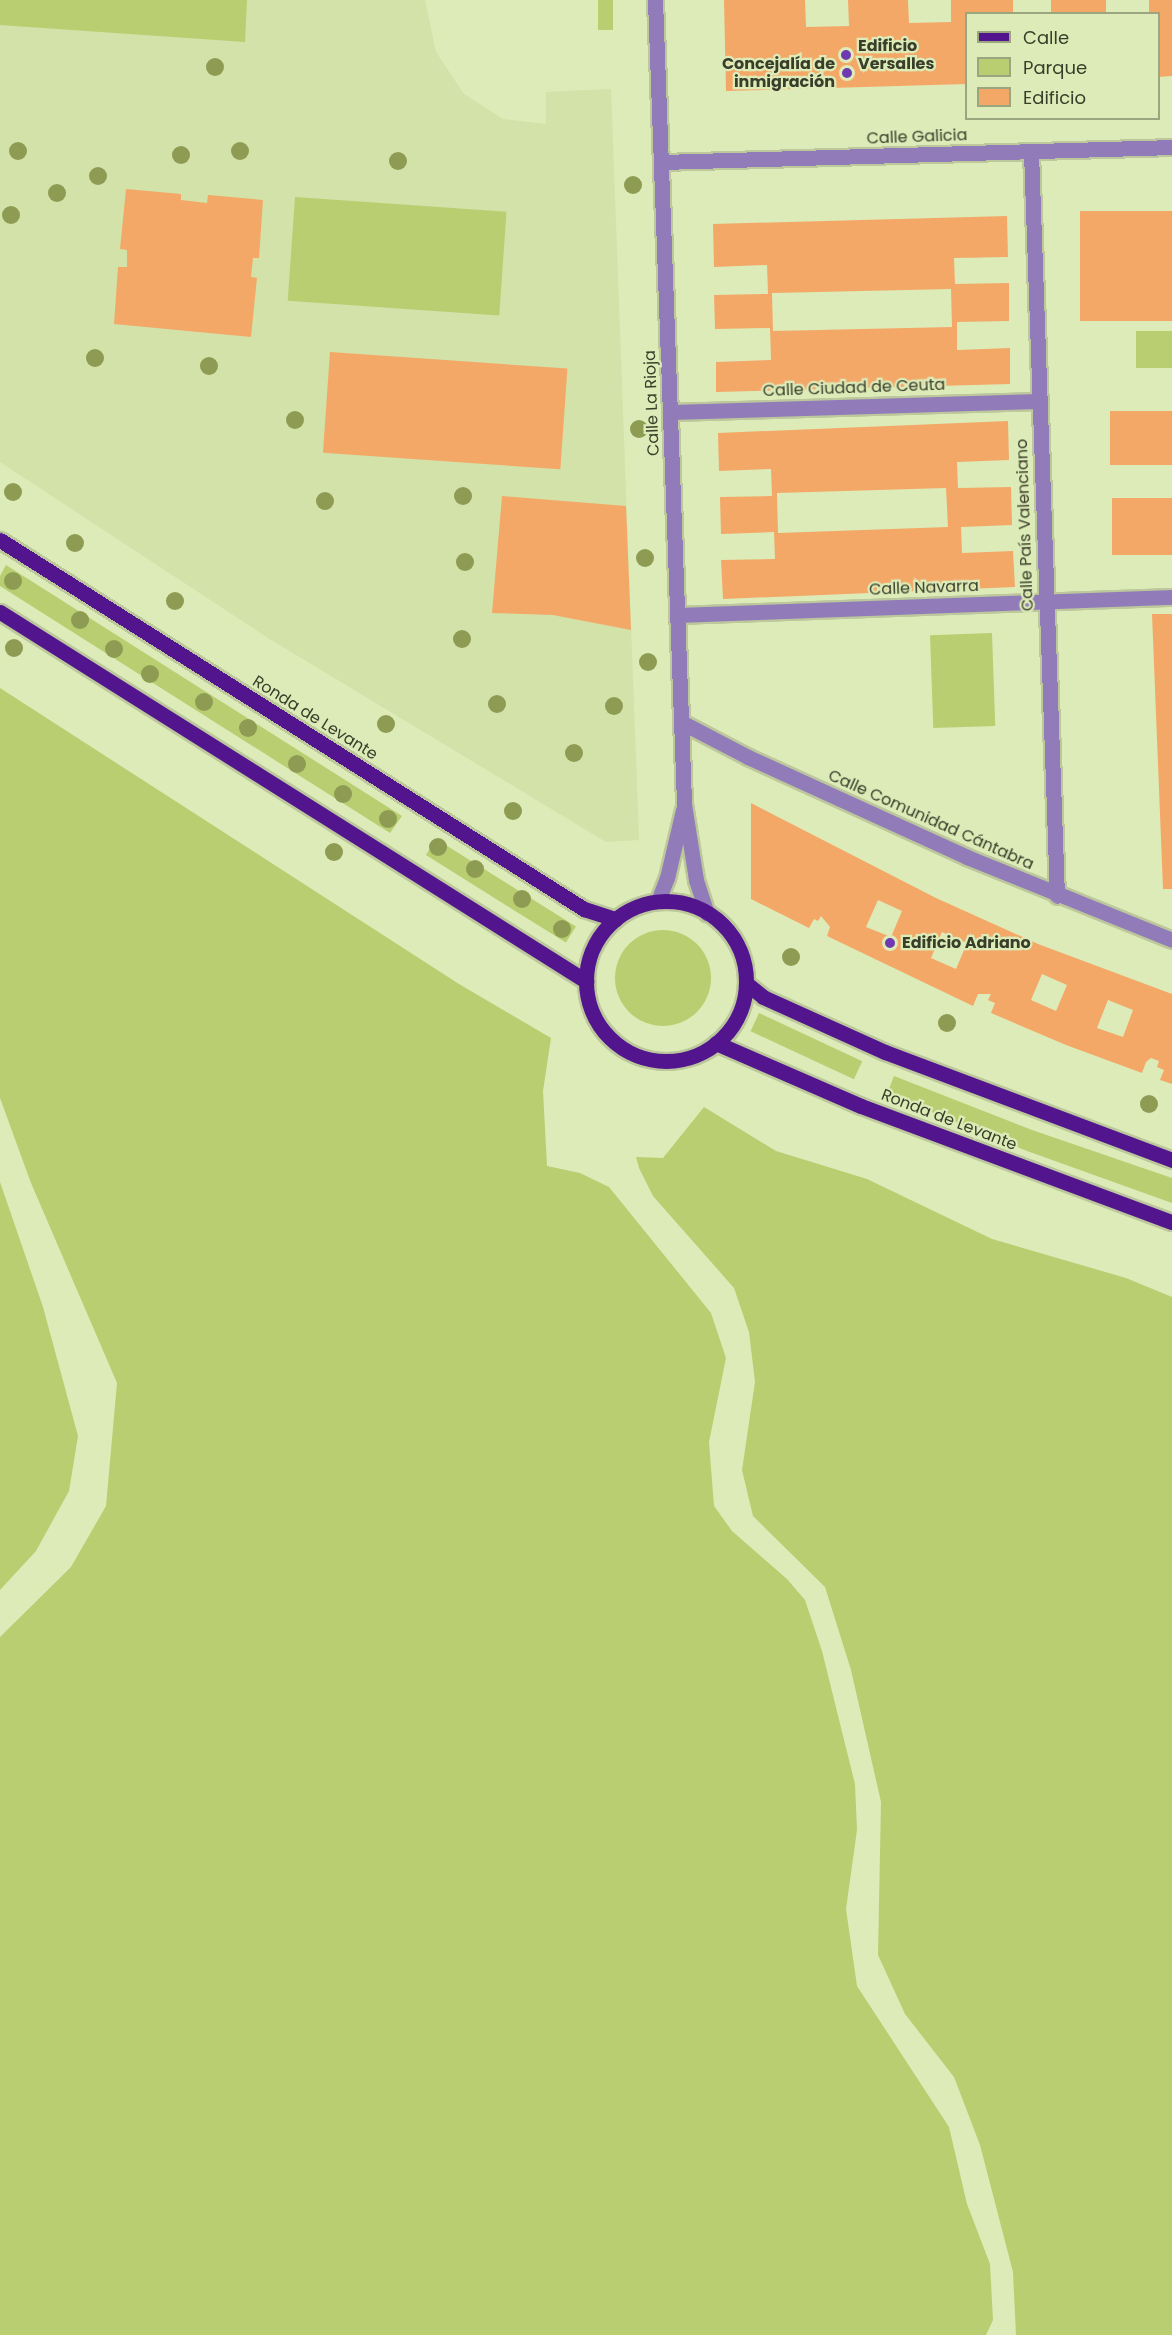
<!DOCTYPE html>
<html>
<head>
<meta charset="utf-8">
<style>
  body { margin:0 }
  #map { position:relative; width:1172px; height:2335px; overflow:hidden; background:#ddebb8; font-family:Poppins,sans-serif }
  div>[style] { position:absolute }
  .built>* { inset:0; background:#d2e2a8 }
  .green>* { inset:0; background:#b8ce71; transform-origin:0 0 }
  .round { border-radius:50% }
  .building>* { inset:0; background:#f3a868; transform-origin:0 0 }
  .roads { filter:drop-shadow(2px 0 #bcc89c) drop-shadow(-2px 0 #bcc89c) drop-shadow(0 2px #bcc89c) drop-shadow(0 -2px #bcc89c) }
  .minor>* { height:15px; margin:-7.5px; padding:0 7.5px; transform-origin:7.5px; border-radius:7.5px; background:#927bb9 }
  .major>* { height:15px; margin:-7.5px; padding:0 7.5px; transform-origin:7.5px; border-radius:7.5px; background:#52158e }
  .major>.ring { margin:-7.5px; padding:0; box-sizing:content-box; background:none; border:15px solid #52158e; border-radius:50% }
  .trees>* { width:18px; height:18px; margin:-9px; border-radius:50%; background:#8e9c53 }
  .dots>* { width:16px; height:16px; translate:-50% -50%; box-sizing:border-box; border:3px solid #ddebb8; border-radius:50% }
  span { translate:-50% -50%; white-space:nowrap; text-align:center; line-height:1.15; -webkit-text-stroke:4.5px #ddebb8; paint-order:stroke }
  .poi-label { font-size:16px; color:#393e2a; font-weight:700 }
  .left { translate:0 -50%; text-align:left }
  .right { translate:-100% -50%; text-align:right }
  .street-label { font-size:16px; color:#393e2a }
  .legend { position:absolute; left:965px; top:12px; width:195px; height:108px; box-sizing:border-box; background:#ddebb8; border:2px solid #9ba67f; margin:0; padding:8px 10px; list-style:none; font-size:18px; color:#393e2a }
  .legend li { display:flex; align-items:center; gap:12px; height:30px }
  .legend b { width:30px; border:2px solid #9ba67f }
</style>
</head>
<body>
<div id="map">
  <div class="built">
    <div style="clip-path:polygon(0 0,425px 0,436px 52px,464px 94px,503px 119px,546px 124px,546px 92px,611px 89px,639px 840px,606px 842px,268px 638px,0 462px)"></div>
  </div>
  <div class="green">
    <div style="clip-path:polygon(0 0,247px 0,245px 42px,0 25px)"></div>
    <div style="left:598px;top:0;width:15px;height:30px"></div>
    <div style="left:295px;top:197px;width:212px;height:104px;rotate:4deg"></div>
    <div style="left:1172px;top:331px;width:37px;height:36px;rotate:90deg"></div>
    <div style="clip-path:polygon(6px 565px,402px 816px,390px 833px,0 586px,0 576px)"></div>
    <div style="left:992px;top:633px;width:93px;height:62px;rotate:88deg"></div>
    <div style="clip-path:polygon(0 688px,459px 984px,551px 1038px,543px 1091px,547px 1166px,580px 1173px,609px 1187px,711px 1313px,726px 1358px,709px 1442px,714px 1506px,732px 1531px,787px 1579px,805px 1600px,822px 1651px,855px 1784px,857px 1830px,846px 1909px,857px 1986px,949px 2127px,967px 2204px,990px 2264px,993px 2320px,986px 2335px,0 2335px,0 1637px,71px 1567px,106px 1506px,117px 1383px,31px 1183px,0 1098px)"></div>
    <div style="left:436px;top:839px;width:165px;height:19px;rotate:32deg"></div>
    <div class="round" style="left:615px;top:930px;width:96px;height:96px"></div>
    <div style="left:759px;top:1013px;width:114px;height:20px;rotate:25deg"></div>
    <div style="clip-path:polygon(894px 1076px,1032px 1130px,1172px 1178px,1172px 1203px,1027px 1151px,887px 1094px)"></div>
    <div style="clip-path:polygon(704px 1107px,776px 1151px,867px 1179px,992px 1239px,1126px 1278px,1172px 1297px,1172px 2335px,1016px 2335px,1013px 2272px,980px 2145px,954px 2077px,905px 2014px,878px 1955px,881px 1802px,851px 1670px,825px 1587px,753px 1516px,742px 1470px,755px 1382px,749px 1332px,734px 1288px,653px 1196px,639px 1168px,636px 1157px,663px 1158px)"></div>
    <div style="clip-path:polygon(0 1182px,43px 1307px,78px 1436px,69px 1491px,36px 1551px,0 1590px)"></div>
  </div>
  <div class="building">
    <div style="clip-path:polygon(724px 0,805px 0,806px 27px,849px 26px,848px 0,908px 0,909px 23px,951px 22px,951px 0,1013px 0,1013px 14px,966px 14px,966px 84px,726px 91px)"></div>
    <div style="left:1051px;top:0;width:55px;height:14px"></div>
    <div style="clip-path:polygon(1149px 0,1172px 0,1172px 76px,1158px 77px,1158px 14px,1149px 14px)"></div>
    <div style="clip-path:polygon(126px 189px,181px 194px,181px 200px,207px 203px,208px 195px,263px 200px,259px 258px,253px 258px,251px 277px,257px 278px,251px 337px,114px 324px,118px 267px,127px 267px,127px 250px,120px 249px)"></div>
    <div style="left:1172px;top:211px;width:110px;height:92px;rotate:90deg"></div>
    <div style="clip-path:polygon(evenodd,1007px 216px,1008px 257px,954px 258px,955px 284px,1009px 283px,1009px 321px,957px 322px,957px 350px,1010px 348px,1010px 384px,716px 392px,716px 362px,771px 360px,770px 328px,715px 329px,714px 295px,768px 294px,767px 265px,714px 267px,713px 224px,1007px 216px,951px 289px,952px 327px,773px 331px,772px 293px,951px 289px)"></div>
    <div style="left:330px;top:352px;width:238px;height:101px;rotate:4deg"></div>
    <div style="left:1172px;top:411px;width:54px;height:62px;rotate:90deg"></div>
    <div style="clip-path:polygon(evenodd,1008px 421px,1009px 460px,957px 462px,958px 488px,1011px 487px,1012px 525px,961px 527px,962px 553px,1013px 551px,1015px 587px,723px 599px,721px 560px,775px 559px,774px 532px,721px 534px,720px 497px,772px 496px,771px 469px,719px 471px,718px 433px,1008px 421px,946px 488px,948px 527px,778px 533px,777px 493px,946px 488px)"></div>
    <div style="clip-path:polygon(502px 496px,626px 506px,631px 630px,553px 615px,492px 613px)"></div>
    <div style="left:1172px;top:498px;width:57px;height:60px;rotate:90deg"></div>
    <div style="clip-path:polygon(1152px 614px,1172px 614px,1172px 889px,1163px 889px)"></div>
    <div style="clip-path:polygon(evenodd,751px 803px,936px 898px,1038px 944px,1172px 994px,1172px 1084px,1160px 1080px,1164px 1070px,1157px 1067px,1159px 1061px,1151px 1058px,1146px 1062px,1142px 1073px,1066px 1045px,991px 1013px,995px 1003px,988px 1000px,991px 994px,978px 994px,973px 1006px,827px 936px,830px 927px,821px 916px,818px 921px,814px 919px,809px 928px,751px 899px,751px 803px,878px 900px,902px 911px,891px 937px,866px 927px,878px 900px,751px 803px,942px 932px,967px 943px,956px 969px,931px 958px,942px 932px,751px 803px,1042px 974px,1067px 985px,1056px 1011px,1031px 1000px,1042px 974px,751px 803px,1108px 1000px,1133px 1010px,1123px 1037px,1097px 1028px,1108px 1000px)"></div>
  </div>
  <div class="roads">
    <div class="minor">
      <div style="left:655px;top:0;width:805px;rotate:87.93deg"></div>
      <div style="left:684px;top:804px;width:77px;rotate:81deg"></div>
      <div style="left:696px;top:880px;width:35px;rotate:72deg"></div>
      <div style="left:1031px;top:152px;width:744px;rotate:88deg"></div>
      <div style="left:662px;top:162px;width:510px;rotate:-1.68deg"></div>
      <div style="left:671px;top:412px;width:368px;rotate:-1.7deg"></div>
      <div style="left:678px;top:615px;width:494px;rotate:-2.1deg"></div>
      <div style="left:681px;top:722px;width:76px;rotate:27.6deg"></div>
      <div style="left:748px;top:757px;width:241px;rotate:24.5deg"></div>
      <div style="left:967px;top:857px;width:221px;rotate:22deg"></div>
      <div style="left:658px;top:901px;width:25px;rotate:-69deg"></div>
      <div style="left:667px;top:878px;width:70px;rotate:-76.8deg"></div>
    </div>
    <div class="major">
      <div style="left:0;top:540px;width:691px;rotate:32.29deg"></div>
      <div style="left:584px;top:909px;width:33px;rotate:18deg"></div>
      <div style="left:0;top:612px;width:693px;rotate:32.2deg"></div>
      <div class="ring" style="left:586px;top:901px;width:145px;height:145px"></div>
      <div style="left:746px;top:983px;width:22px;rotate:39deg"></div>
      <div style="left:763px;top:997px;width:134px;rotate:24.3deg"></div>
      <div style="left:885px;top:1052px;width:307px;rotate:20.6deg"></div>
      <div style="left:716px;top:1043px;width:158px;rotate:23.5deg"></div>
      <div style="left:861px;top:1106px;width:332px;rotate:20.5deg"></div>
    </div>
  </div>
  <div class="trees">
    <div style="left:215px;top:67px"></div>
    <div style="left:18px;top:151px"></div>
    <div style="left:240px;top:151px"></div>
    <div style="left:181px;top:155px"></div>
    <div style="left:398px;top:161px"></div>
    <div style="left:98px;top:176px"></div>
    <div style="left:633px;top:185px"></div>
    <div style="left:57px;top:193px"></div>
    <div style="left:11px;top:215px"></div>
    <div style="left:95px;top:358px"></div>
    <div style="left:209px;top:366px"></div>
    <div style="left:295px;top:420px"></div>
    <div style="left:639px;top:429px"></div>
    <div style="left:13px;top:492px"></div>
    <div style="left:463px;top:496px"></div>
    <div style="left:325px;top:501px"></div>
    <div style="left:75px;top:543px"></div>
    <div style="left:645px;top:558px"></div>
    <div style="left:465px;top:562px"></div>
    <div style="left:13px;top:581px"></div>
    <div style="left:175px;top:601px"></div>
    <div style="left:80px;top:620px"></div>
    <div style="left:462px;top:639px"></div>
    <div style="left:14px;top:648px"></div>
    <div style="left:114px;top:649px"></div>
    <div style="left:648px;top:662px"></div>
    <div style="left:150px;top:674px"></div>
    <div style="left:204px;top:702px"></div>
    <div style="left:497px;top:704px"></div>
    <div style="left:614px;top:706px"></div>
    <div style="left:386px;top:724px"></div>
    <div style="left:248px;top:728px"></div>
    <div style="left:574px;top:753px"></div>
    <div style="left:297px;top:764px"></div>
    <div style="left:343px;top:794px"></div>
    <div style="left:513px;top:811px"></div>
    <div style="left:388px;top:819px"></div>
    <div style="left:438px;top:847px"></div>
    <div style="left:334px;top:852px"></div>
    <div style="left:475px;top:869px"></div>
    <div style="left:522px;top:899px"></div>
    <div style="left:562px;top:929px"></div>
    <div style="left:791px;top:957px"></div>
    <div style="left:947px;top:1023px"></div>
    <div style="left:1149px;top:1104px"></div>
  </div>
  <div class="dots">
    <div style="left:846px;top:55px;background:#6f39b0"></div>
    <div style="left:847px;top:73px;background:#6f39b0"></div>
    <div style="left:890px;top:943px;background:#6f39b0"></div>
  </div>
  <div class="poi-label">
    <span class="left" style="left:858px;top:55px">Edificio<br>Versalles</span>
    <span class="right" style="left:835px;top:73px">Concejalía de<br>inmigración</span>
    <span class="left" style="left:902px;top:943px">Edificio Adriano</span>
  </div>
  <div class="street-label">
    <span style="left:917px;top:137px;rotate:-2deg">Calle Galicia</span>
    <span style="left:854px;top:388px;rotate:-2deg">Calle Ciudad de Ceuta</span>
    <span style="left:652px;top:403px;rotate:-92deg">Calle La Rioja</span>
    <span style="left:1025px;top:525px;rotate:-92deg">Calle País Valenciano</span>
    <span style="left:924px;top:588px;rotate:-2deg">Calle Navarra</span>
    <span style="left:315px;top:718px;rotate:32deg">Ronda de Levante</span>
    <span style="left:931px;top:820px;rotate:24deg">Calle Comunidad Cántabra</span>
    <span style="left:949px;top:1120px;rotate:21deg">Ronda de Levante</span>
  </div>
  <ul class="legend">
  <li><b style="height:8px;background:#52158e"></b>Calle</li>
  <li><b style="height:16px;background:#b8ce71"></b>Parque</li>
  <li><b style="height:16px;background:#f3a868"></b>Edificio</li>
  </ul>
</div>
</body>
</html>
